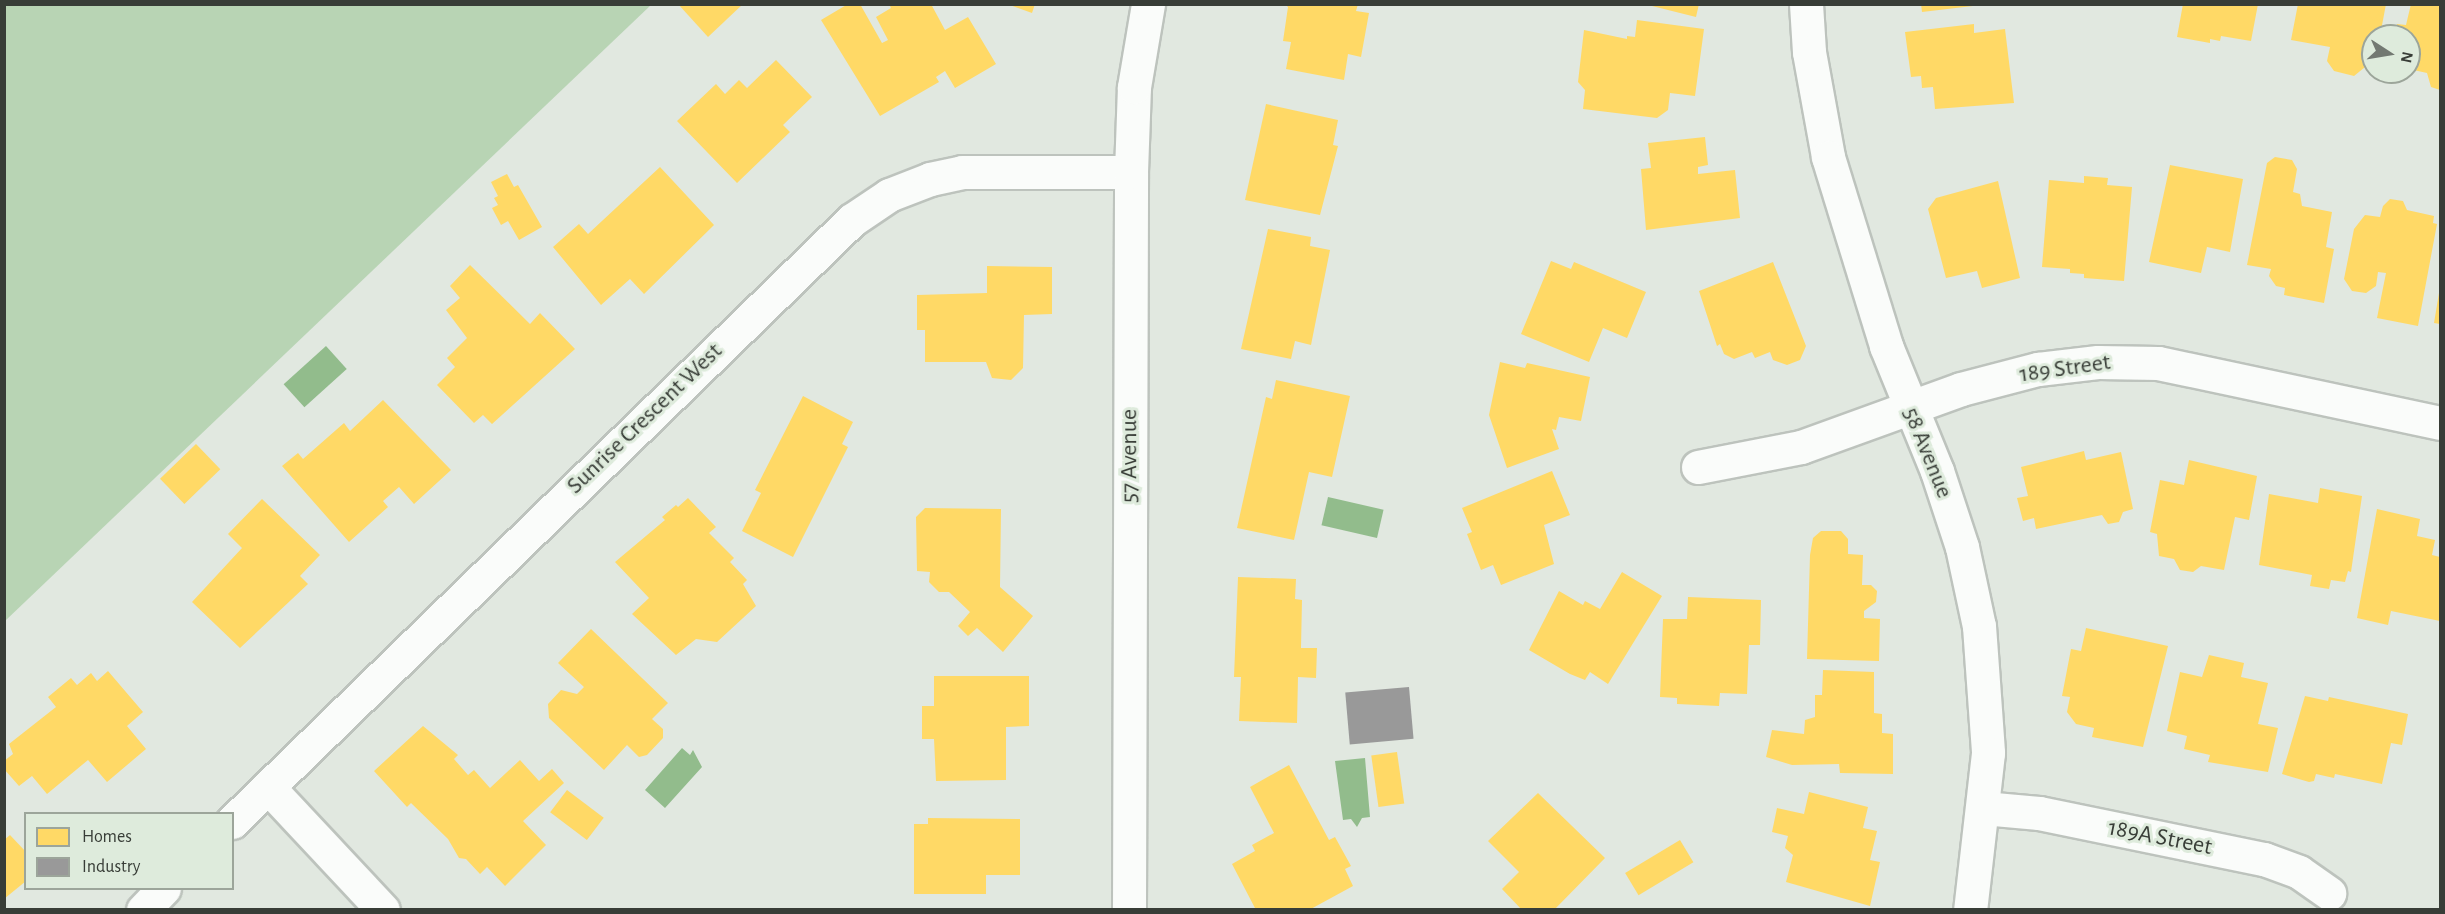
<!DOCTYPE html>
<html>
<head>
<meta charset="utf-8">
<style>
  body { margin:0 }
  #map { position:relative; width:2445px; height:914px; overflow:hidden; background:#e1e8e0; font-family:"Alegreya Sans",sans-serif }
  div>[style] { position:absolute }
  .green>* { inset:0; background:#b8d4b4 }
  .water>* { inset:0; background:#92bc8c; transform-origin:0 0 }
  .homes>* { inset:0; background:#ffd966; transform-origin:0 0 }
  .industry>* { inset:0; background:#999; transform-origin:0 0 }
  .roads { filter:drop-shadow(2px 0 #bdc3bd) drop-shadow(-2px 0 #bdc3bd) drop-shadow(0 2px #bdc3bd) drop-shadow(0 -2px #bdc3bd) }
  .minor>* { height:33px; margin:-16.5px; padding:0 16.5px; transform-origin:16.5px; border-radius:16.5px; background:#fafcfa }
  span { translate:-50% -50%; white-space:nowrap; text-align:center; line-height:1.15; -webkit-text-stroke:6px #deebdc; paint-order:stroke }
  .street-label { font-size:24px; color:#383d37 }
  .frame { position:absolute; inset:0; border:6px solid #383d37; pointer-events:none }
  .legend { position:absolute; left:24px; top:812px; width:210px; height:78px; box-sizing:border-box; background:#deebdc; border:2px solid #9ca59a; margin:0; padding:8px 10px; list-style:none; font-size:18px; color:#383d37 }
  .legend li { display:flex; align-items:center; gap:12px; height:30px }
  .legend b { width:30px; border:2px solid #9ca59a }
  .north { position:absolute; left:2361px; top:24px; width:60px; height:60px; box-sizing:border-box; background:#deebdc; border:2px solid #9ca59a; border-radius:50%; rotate:102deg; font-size:16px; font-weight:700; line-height:24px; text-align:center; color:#383d37 }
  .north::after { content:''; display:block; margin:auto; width:21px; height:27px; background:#737972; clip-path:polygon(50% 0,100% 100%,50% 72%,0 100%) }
</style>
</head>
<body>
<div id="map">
  <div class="green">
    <div style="clip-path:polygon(5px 4px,651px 4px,651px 5px,5px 621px)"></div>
  </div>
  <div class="water">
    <div style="left:326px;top:346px;width:31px;height:57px;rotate:48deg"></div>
    <div style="left:1328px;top:497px;width:57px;height:29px;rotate:13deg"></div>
    <div style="clip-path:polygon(682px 748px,690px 755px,693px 750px,702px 767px,665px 808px,645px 790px)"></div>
    <div style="clip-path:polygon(1365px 758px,1370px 817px,1362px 818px,1357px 827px,1351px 819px,1343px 820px,1335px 761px)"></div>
  </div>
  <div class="homes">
    <div style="clip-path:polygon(678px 4px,743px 4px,708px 37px)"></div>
    <div style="clip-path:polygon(848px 4px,860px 4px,882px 43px,888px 40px,876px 17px,891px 8px,889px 4px,931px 4px,945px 30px,968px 17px,996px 64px,955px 88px,945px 71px,936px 77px,939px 82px,880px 116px,821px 20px)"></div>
    <div style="clip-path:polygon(1007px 4px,1035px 4px,1032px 13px)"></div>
    <div style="clip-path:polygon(1285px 4px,1358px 4px,1356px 11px,1369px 13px,1361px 57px,1348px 54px,1344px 80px,1286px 69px,1291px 42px,1283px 41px,1288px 7px)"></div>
    <div style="clip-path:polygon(1644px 4px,1699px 4px,1696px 17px)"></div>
    <div style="clip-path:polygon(1921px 4px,1973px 4px,1973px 6px,1922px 12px)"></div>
    <div style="clip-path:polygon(2183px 4px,2258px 4px,2251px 41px,2221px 36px,2220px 41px,2210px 39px,2210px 43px,2177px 37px)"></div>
    <div style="clip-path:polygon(2298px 4px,2386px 4px,2380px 36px,2373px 36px,2370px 63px,2354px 76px,2334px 71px,2327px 61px,2330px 47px,2291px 40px)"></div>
    <div style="clip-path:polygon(2411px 4px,2440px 4px,2440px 90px,2431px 87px,2427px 73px,2409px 69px,2409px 36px,2395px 35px,2397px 24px,2406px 25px)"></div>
    <div style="clip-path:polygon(1637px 20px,1704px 29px,1695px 96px,1670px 93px,1668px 110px,1657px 118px,1583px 109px,1585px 90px,1578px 82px,1584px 30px,1627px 39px,1627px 36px,1635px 37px)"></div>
    <div style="clip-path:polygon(1974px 24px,1974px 33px,2005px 29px,2014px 103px,1935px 109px,1933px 87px,1922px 88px,1921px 76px,1911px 77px,1905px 32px)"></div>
    <div style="clip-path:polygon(776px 60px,812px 97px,783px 125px,790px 132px,737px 183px,677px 121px,716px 84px,725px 94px,739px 80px,747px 88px)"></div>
    <div style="clip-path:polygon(1266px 104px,1338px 120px,1333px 145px,1338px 146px,1320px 215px,1245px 200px)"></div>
    <div style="clip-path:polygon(1705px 137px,1708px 165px,1698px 167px,1698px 174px,1735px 170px,1740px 218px,1646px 230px,1641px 169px,1651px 168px,1648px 143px)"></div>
    <div style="clip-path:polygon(2275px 157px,2292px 160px,2297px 169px,2293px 192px,2300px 194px,2302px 206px,2332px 212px,2326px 247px,2334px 249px,2324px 303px,2284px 295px,2285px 288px,2276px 286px,2269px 276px,2271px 269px,2247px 265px,2267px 163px)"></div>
    <div style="clip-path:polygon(2170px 165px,2243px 179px,2230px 252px,2207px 247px,2201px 273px,2149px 262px)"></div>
    <div style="clip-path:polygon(660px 167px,714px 225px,644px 294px,630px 279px,601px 305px,553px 247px,579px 224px,588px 234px)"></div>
    <div style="clip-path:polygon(507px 174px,514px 187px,518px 185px,542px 227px,519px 240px,508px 221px,501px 225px,492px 208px,498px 205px,494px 198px,498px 196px,491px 182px)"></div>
    <div style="clip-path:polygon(2084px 176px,2108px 178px,2107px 185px,2132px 187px,2124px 281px,2084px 278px,2084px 274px,2070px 273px,2070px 269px,2042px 267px,2049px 180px,2084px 183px)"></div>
    <div style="clip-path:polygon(1998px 181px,2020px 278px,1982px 288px,1977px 271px,1946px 278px,1928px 209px,1936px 198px)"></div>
    <div style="clip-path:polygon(2390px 199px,2403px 201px,2407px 210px,2434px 216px,2433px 223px,2437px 224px,2418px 326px,2377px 318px,2386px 273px,2378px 272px,2376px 286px,2366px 293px,2352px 291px,2344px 279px,2354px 229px,2365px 215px,2380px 217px,2383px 206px)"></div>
    <div style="clip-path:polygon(1268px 229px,1311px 237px,1310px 246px,1330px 250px,1311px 345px,1295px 341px,1291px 359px,1241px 349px)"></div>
    <div style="clip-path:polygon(1551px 261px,1571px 269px,1574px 262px,1646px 292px,1627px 338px,1603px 328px,1589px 362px,1521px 334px)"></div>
    <div style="clip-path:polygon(1773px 262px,1806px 346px,1800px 360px,1787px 365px,1773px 360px,1770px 352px,1755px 358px,1752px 352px,1734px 359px,1724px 354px,1720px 344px,1717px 346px,1699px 291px)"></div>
    <div style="clip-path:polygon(470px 265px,530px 324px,540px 313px,575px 349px,492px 424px,483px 415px,474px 423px,437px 385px,455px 367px,447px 358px,467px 338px,446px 310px,460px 298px,450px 286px)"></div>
    <div style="clip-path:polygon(987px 266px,1052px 267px,1052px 314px,1024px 315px,1023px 368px,1011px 380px,992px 378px,986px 362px,925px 362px,925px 330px,917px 330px,917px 295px,987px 293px)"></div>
    <div style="clip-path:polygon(2439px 293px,2440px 294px,2440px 324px,2434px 323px)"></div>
    <div style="clip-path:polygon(1500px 362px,1525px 368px,1527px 363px,1590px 377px,1581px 421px,1559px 417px,1556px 430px,1552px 429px,1559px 449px,1507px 468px,1489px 415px)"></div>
    <div style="clip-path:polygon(1276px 380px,1350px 396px,1332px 477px,1309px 472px,1294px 540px,1237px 528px,1266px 397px,1272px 399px)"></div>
    <div style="clip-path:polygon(803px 396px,853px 422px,842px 444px,848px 447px,793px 557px,742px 531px,761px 493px,755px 490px)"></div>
    <div style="clip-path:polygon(383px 400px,451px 470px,414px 504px,399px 487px,383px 501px,388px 507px,349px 542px,282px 466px,298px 453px,303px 459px,344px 423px,350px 431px)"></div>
    <div style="left:196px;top:444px;width:35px;height:50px;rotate:46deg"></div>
    <div style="clip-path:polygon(2084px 451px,2086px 460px,2121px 452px,2133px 509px,2123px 512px,2119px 522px,2108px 524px,2102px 515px,2036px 529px,2034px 518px,2023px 521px,2017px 498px,2028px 496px,2021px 467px)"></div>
    <div style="clip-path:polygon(2189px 460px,2257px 476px,2249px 520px,2235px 517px,2224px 570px,2201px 566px,2193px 572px,2180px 570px,2174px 559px,2159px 556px,2157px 534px,2150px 532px,2160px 480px,2184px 485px)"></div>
    <div style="clip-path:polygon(1552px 471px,1570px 515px,1544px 525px,1554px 564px,1501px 585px,1493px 565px,1481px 570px,1467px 534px,1472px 532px,1462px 508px)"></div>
    <div style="clip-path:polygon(2320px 488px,2362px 496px,2351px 572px,2348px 571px,2345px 582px,2331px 580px,2329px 589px,2310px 586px,2312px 575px,2259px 565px,2269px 494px,2318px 503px)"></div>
    <div style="clip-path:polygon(688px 498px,716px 527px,709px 533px,734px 558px,730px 562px,747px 580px,743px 584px,756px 606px,717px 642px,696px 639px,676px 655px,632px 614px,649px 598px,615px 562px,665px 520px,662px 517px,676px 505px,678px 507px)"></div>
    <div style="clip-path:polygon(262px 499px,320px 555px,300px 576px,308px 584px,240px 648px,192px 602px,242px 548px,228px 534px)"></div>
    <div style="clip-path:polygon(925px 508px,1001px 509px,1000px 587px,1033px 616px,1003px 652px,977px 628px,968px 636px,958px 626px,970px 612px,949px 592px,939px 592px,929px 582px,930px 572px,917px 571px,916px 517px)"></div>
    <div style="clip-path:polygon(2377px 509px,2420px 519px,2417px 536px,2435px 540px,2432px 555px,2440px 557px,2440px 621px,2391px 611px,2388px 625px,2357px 618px)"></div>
    <div style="clip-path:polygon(1821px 531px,1841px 531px,1848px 539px,1848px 554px,1863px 555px,1862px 585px,1871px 585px,1877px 591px,1876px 602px,1864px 611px,1864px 618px,1880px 619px,1879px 661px,1807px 659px,1810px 555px,1813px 538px)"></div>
    <div style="clip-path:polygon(1622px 572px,1662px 596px,1608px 684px,1590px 672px,1585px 680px,1570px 674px,1529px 650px,1559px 591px,1583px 605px,1585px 601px,1600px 609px)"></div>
    <div style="clip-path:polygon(1238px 577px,1296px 579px,1295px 599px,1302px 600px,1301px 648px,1317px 648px,1316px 678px,1298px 677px,1297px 723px,1239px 721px,1241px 677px,1234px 677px)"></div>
    <div style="clip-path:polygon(1688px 597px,1761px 600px,1760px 645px,1749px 645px,1747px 694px,1720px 693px,1719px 706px,1677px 704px,1677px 698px,1660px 697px,1663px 619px,1687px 619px)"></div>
    <div style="clip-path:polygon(2086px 628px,2168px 646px,2143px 747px,2092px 737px,2094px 728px,2076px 724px,2067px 712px,2070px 697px,2062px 696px,2071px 649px,2081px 651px)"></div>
    <div style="clip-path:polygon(591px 629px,668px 703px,652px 719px,663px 729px,663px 738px,647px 755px,639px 757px,627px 745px,604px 770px,549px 718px,548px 704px,561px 690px,577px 694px,584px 687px,558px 663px)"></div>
    <div style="clip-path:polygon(2209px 655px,2244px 663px,2241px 677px,2268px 683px,2258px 724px,2278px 728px,2268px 772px,2208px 762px,2210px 755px,2184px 749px,2187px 736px,2167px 731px,2180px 672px,2202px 677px)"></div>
    <div style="clip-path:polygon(1823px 670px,1874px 672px,1874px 713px,1882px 714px,1882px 733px,1893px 734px,1893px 774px,1840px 773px,1839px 764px,1792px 765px,1766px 757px,1772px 730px,1804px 734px,1805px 720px,1815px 717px,1815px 695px,1822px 695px)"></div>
    <div style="clip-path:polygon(108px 671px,143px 712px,127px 726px,146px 749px,107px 782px,88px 760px,47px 794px,32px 776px,19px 786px,4px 769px,4px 761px,13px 754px,9px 744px,56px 707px,48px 697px,71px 678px,77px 685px,91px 673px,97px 681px)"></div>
    <div style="clip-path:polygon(934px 676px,1029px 676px,1029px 726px,1006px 727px,1006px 780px,936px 781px,934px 739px,922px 739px,922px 706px,934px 706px)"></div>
    <div style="clip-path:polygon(2305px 696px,2328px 701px,2329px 697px,2408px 714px,2402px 745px,2391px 743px,2382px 784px,2335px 774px,2334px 778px,2316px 774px,2314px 781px,2309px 782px,2282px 774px)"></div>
    <div style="clip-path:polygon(423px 726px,458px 755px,454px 759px,468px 775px,474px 770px,490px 788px,520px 760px,539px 781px,552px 769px,564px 783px,523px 821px,546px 845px,505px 886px,487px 867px,480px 874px,466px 859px,459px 858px,448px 839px,411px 803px,407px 807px,374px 771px)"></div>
    <div style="left:1397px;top:752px;width:52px;height:26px;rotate:82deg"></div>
    <div style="clip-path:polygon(1289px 765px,1329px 840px,1335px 837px,1351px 866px,1345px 869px,1353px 886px,1309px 910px,1256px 910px,1232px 864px,1255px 851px,1252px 845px,1274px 833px,1250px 787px)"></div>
    <div style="left:567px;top:790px;width:46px;height:28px;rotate:37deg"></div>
    <div style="clip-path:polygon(1809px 792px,1868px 807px,1863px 828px,1877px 831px,1870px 860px,1880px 862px,1870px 906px,1786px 882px,1793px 855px,1785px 848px,1788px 836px,1772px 832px,1777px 808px,1804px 814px)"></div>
    <div style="clip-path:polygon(1538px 793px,1605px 858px,1554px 910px,1522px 910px,1502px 889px,1519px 872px,1488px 841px)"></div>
    <div style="clip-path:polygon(928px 818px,1020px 819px,1020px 875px,986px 875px,986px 894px,914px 894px,914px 824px,928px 824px)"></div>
    <div style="clip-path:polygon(10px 835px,26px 852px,26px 881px,4px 899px,4px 840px)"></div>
    <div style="left:1680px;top:840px;width:26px;height:64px;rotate:59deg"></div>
  </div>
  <div class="industry">
    <div style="left:1409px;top:687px;width:52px;height:64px;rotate:85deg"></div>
  </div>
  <div class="roads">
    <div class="minor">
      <div style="left:1806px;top:4px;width:48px;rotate:86.4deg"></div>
      <div style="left:1809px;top:52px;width:107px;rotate:79.7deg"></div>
      <div style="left:1828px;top:157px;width:198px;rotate:72.9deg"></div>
      <div style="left:1886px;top:346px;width:135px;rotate:67.8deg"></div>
      <div style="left:1937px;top:471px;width:80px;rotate:71.8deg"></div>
      <div style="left:1962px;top:547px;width:81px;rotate:77.9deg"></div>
      <div style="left:1979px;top:626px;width:127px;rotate:85.9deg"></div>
      <div style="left:1988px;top:753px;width:158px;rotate:96.5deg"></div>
      <div style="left:1698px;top:467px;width:105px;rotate:-11deg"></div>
      <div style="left:1801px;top:447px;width:170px;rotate:-19.9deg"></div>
      <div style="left:1961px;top:389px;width:80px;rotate:-14.6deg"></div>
      <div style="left:2038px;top:369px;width:60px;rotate:-6.7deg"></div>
      <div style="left:2098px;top:362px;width:60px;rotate:1deg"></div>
      <div style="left:2158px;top:363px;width:288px;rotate:12deg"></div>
      <div style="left:268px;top:787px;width:168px;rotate:46.9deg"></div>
      <div style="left:1983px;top:808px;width:56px;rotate:5.1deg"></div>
      <div style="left:2039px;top:813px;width:230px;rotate:11.6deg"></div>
      <div style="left:2264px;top:859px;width:37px;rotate:20deg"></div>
      <div style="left:2299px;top:872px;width:37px;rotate:35deg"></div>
      <div style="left:232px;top:822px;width:864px;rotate:-44.16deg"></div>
      <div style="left:852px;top:220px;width:45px;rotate:-34deg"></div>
      <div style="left:889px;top:195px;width:44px;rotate:-21.3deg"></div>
      <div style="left:930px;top:179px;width:33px;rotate:-12deg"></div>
      <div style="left:962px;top:172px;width:169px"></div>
      <div style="left:143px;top:910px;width:30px;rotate:-46deg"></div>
      <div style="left:1129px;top:910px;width:738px;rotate:-89.84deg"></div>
      <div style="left:1131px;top:172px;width:85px;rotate:-88deg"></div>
      <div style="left:1134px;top:87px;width:84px;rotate:-80.4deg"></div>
    </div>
  </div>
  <div class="street-label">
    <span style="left:2065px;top:369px;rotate:-8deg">189 Street</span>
    <span style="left:645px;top:419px;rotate:-44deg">Sunrise Crescent West</span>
    <span style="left:1927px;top:453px;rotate:68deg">58 Avenue</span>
    <span style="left:1130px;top:456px;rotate:-90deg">57 Avenue</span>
    <span style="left:2160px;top:838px;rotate:11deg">189A Street</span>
  </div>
  <div class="frame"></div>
  <ul class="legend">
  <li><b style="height:16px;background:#ffd966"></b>Homes</li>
  <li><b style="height:16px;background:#999"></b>Industry</li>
  </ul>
  <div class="north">N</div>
</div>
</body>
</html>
